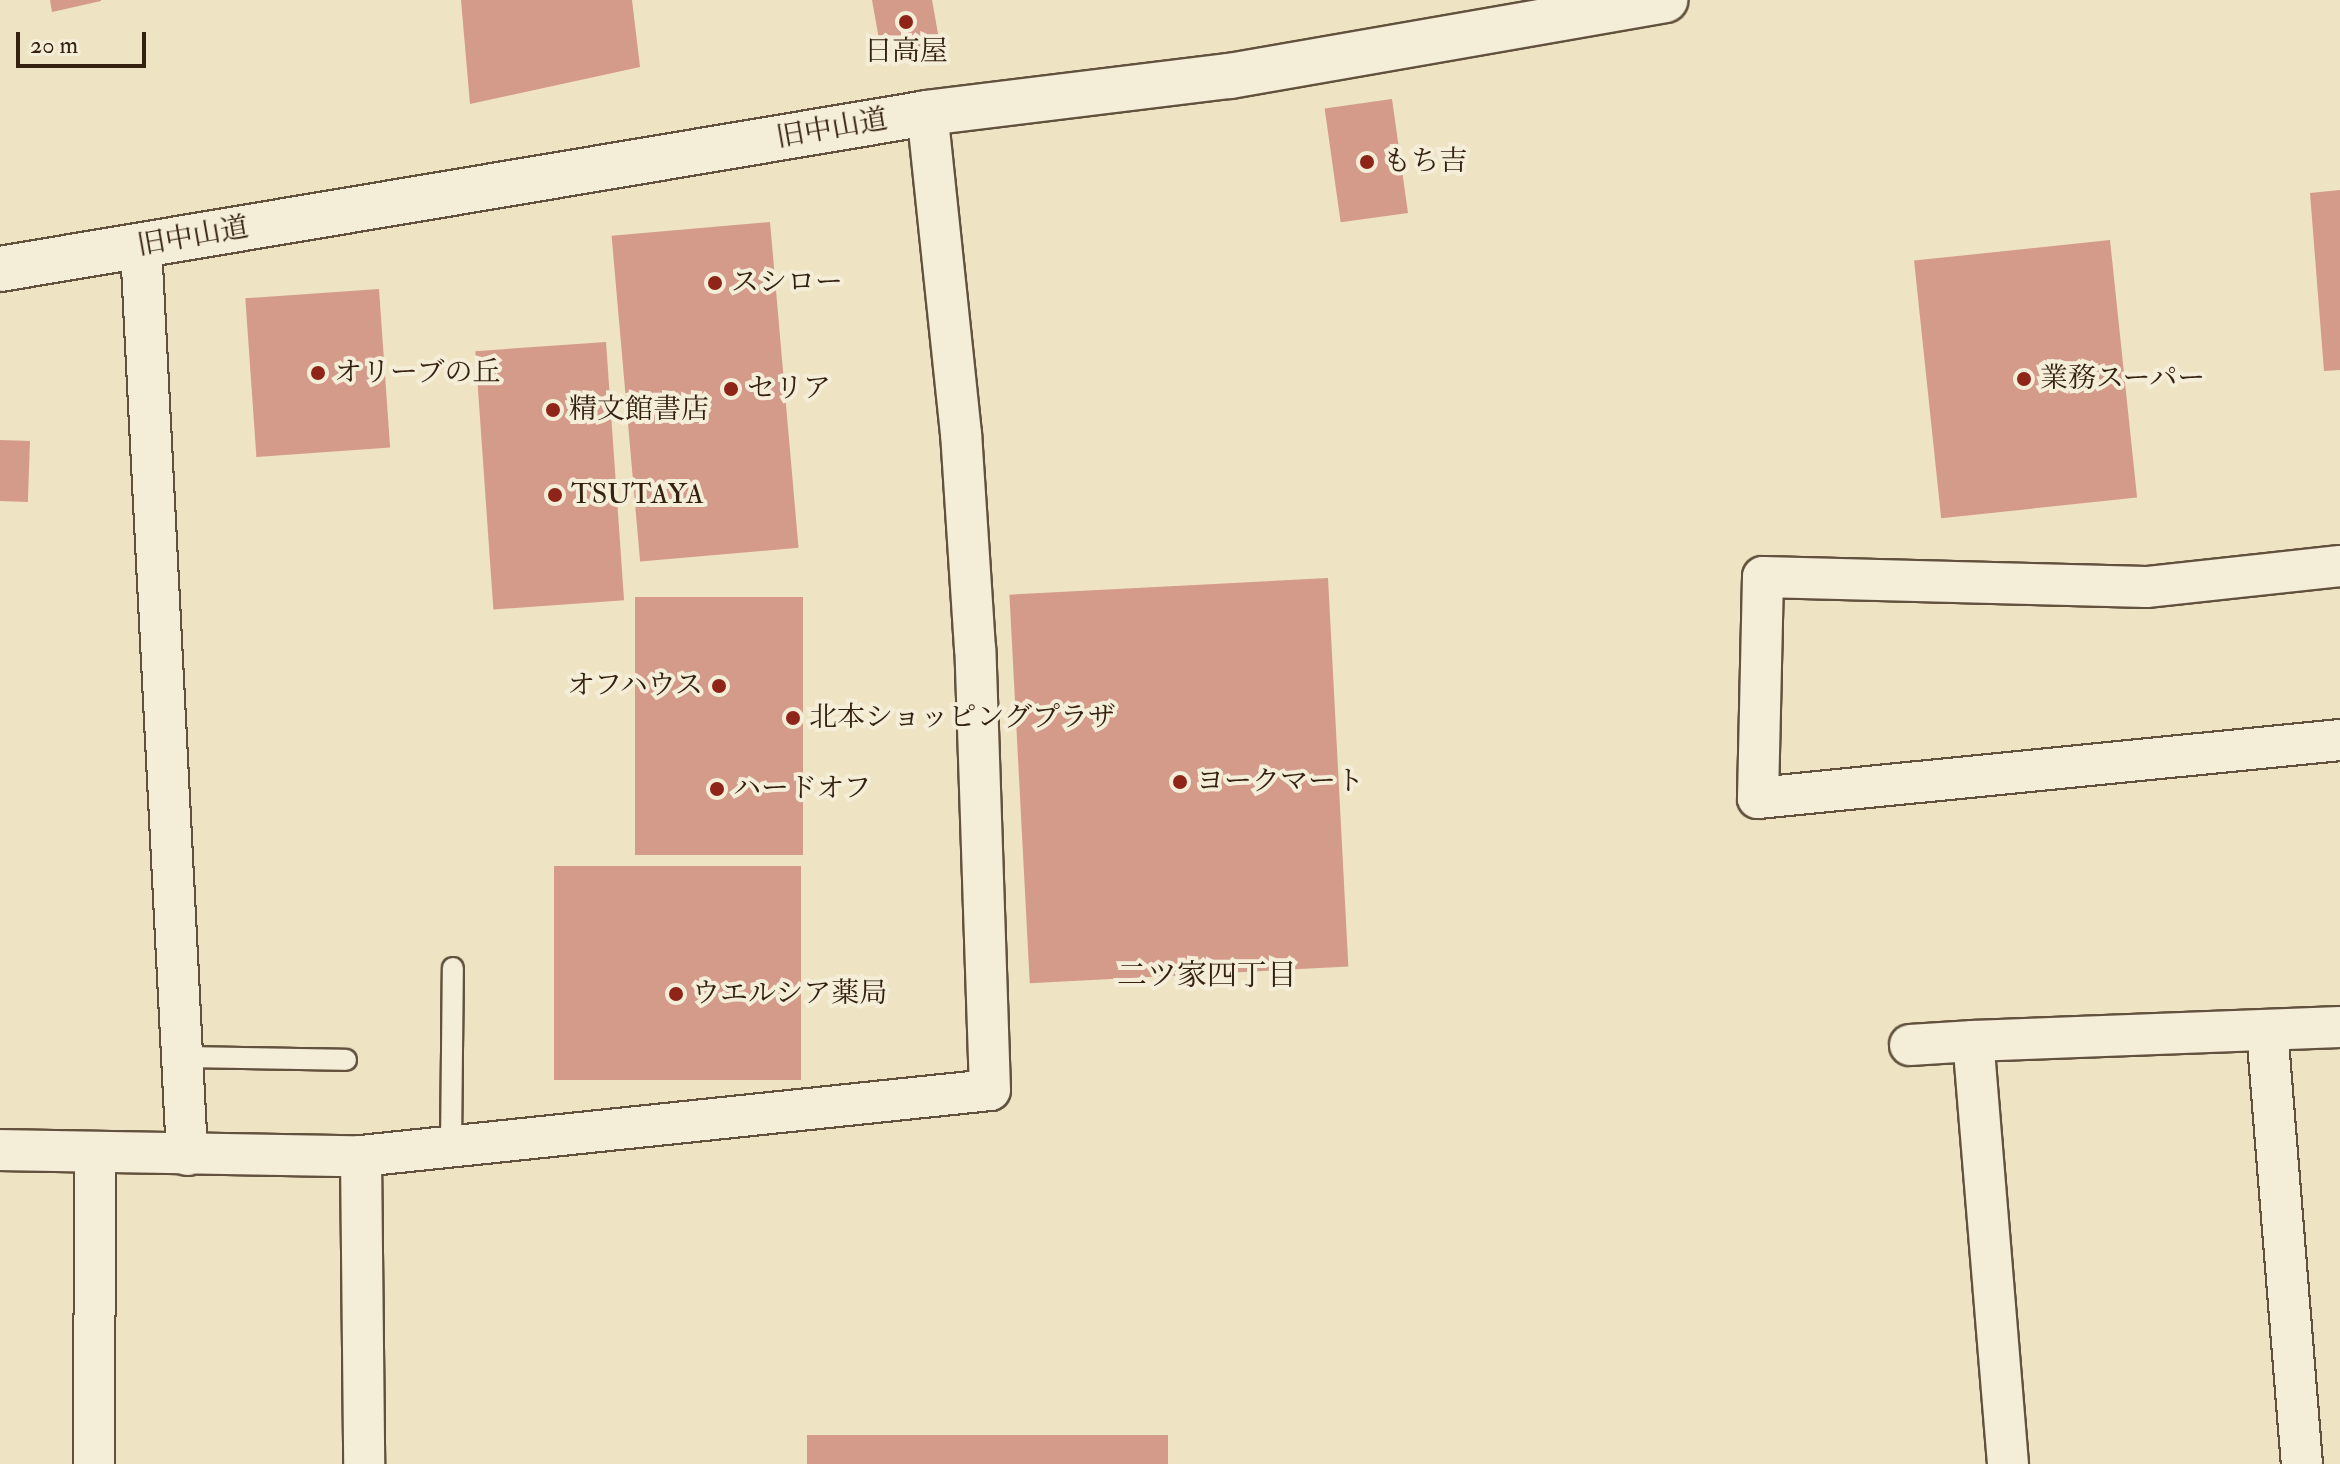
<!DOCTYPE html>
<html>
<head>
<meta charset="utf-8">
<style>
  body { margin:0 }
  #map { position:relative; width:2340px; height:1464px; overflow:hidden; background:#eee3c3; font-family:"IM FELL Double Pica","Noto Serif JP",serif }
  div>[style] { position:absolute }
  .building>* { inset:0; background:#d49a8a; transform-origin:0 0 }
  .roads { filter:drop-shadow(2px 0 #62523d) drop-shadow(-2px 0 #62523d) drop-shadow(0 2px #62523d) drop-shadow(0 -2px #62523d) }
  .lane>* { height:20px; margin:-10px; padding:0 10px; transform-origin:10px; border-radius:10px; background:#f4edd8 }
  .street>* { height:40px; margin:-20px; padding:0 20px; transform-origin:20px; border-radius:20px; background:#f4edd8 }
  .secondary>* { height:44px; margin:-22px; padding:0 22px; transform-origin:22px; border-radius:22px; background:#f4edd8 }
  .dots>* { width:22px; height:22px; translate:-50% -50%; box-sizing:border-box; border:4px solid #f4edd8; border-radius:50% }
  span { translate:-50% -50%; white-space:nowrap; text-align:center; line-height:1.15; -webkit-text-stroke:8px #f4edd8; paint-order:stroke }
  .poi-label { font-size:28px; color:#342110 }
  .left { translate:0 -50%; text-align:left }
  .right { translate:-100% -50%; text-align:right }
  .street-label { font-size:28px; color:#342110 }
  .neighbourhood-label { font-size:30px; color:#342110 }
  .scale { position:absolute; left:16px; top:32px; width:130px; height:36px; box-sizing:border-box; border:4px solid #342110; border-top:0; padding-left:10px; font-size:24px; line-height:28px; white-space:nowrap; color:#342110; -webkit-text-stroke:6px #f4edd8; paint-order:stroke }
</style>
</head>
<body>
<div id="map">
  <div class="building">
    <div style="clip-path:polygon(50px 0,101px 0,101px 1px,52px 12px)"></div>
    <div style="clip-path:polygon(461px 0,632px 0,640px 67px,470px 104px)"></div>
    <div style="clip-path:polygon(872px 0,932px 0,940px 45px,882px 56px)"></div>
    <div style="left:1392px;top:99px;width:115px;height:68px;rotate:82deg"></div>
    <div style="clip-path:polygon(2340px 190px,2340px 370px,2324px 371px,2310px 193px)"></div>
    <div style="left:770px;top:222px;width:327px;height:159px;rotate:85deg"></div>
    <div style="left:2110px;top:240px;width:259px;height:197px;rotate:84deg"></div>
    <div style="left:379px;top:289px;width:159px;height:134px;rotate:86deg"></div>
    <div style="left:606px;top:342px;width:259px;height:131px;rotate:86deg"></div>
    <div style="left:0;top:440px;width:30px;height:61px;rotate:2deg"></div>
    <div style="left:1328px;top:578px;width:389px;height:319px;rotate:87deg"></div>
    <div style="left:803px;top:597px;width:258px;height:168px;rotate:90deg"></div>
    <div style="left:554px;top:866px;width:247px;height:214px"></div>
    <div style="left:807px;top:1435px;width:361px;height:29px"></div>
  </div>
  <div class="roads">
    <div class="lane">
      <div style="left:182px;top:1057px;width:164px;rotate:1deg"></div>
      <div style="left:451px;top:1146px;width:178px;rotate:-89.4deg"></div>
    </div>
    <div class="street">
      <div style="left:141px;top:246px;width:910px;rotate:87.1deg"></div>
      <div style="left:2340px;top:566px;width:195px;rotate:173.8deg"></div>
      <div style="left:2146px;top:587px;width:383px;rotate:-178.5deg"></div>
      <div style="left:1763px;top:577px;width:221px;rotate:91.3deg"></div>
      <div style="left:1758px;top:798px;width:585px;rotate:-5.69deg"></div>
      <div style="left:2267px;top:1030px;width:435px;rotate:85.4deg"></div>
      <div style="left:1910px;top:1045px;width:63px;rotate:-3.6deg"></div>
      <div style="left:0;top:1150px;width:361px;rotate:1deg"></div>
      <div style="left:361px;top:1156px;width:632px;rotate:-5.99deg"></div>
      <div style="left:990px;top:1090px;width:441px;rotate:-91.9deg"></div>
      <div style="left:975px;top:649px;width:215px;rotate:-93.7deg"></div>
      <div style="left:961px;top:434px;width:323px;rotate:-96deg"></div>
      <div style="left:361px;top:1156px;width:308px;rotate:89.4deg"></div>
      <div style="left:94px;top:1464px;width:310px;rotate:-89.8deg"></div>
      <div style="left:2008px;top:1464px;width:424px;rotate:-94.7deg"></div>
      <div style="left:1973px;top:1041px;width:367px;rotate:-2.2deg"></div>
    </div>
    <div class="secondary">
      <div style="left:0;top:269px;width:940px;rotate:-9.55deg"></div>
      <div style="left:927px;top:113px;width:305px;rotate:-7deg"></div>
      <div style="left:1230px;top:76px;width:442px;rotate:-9.9deg"></div>
    </div>
  </div>
  <div class="dots">
    <div style="left:906px;top:22px;background:#8f2418"></div>
    <div style="left:1367px;top:162px;background:#8f2418"></div>
    <div style="left:715px;top:283px;background:#8f2418"></div>
    <div style="left:318px;top:373px;background:#8f2418"></div>
    <div style="left:2024px;top:379px;background:#8f2418"></div>
    <div style="left:731px;top:389px;background:#8f2418"></div>
    <div style="left:553px;top:410px;background:#8f2418"></div>
    <div style="left:555px;top:495px;background:#8f2418"></div>
    <div style="left:719px;top:686px;background:#8f2418"></div>
    <div style="left:793px;top:718px;background:#8f2418"></div>
    <div style="left:1180px;top:782px;background:#8f2418"></div>
    <div style="left:717px;top:789px;background:#8f2418"></div>
    <div style="left:676px;top:994px;background:#8f2418"></div>
  </div>
  <div class="poi-label">
    <span style="left:906px;top:52px">日高屋</span>
    <span class="left" style="left:1383px;top:162px">もち吉</span>
    <span class="left" style="left:731px;top:283px">スシロー</span>
    <span class="left" style="left:334px;top:373px">オリーブの丘</span>
    <span class="left" style="left:2040px;top:379px">業務スーパー</span>
    <span class="left" style="left:747px;top:389px">セリア</span>
    <span class="left" style="left:569px;top:410px">精文館書店</span>
    <span class="left" style="left:571px;top:495px">TSUTAYA</span>
    <span class="right" style="left:703px;top:686px">オフハウス</span>
    <span class="left" style="left:809px;top:718px">北本ショッピングプラザ</span>
    <span class="left" style="left:1196px;top:782px">ヨークマート</span>
    <span class="left" style="left:733px;top:789px">ハードオフ</span>
    <span class="left" style="left:692px;top:994px">ウエルシア薬局</span>
  </div>
  <div class="street-label">
    <span style="left:832px;top:129px;rotate:-10deg">旧中山道</span>
    <span style="left:193px;top:237px;rotate:-10deg">旧中山道</span>
  </div>
  <div class="neighbourhood-label">
    <span style="left:1207px;top:976px">二ツ家四丁目</span>
  </div>
  <div class="scale">20 m</div>
</div>
</body>
</html>
